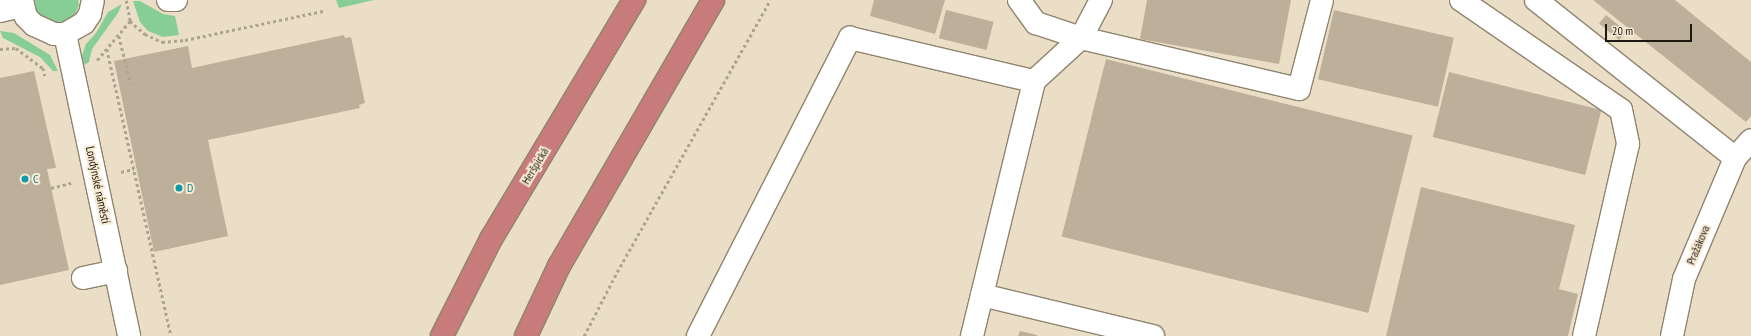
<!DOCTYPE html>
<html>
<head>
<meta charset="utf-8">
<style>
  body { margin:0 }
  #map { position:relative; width:1751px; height:336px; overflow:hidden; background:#ebdec7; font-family:"PT Sans Narrow",sans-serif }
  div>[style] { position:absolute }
  .green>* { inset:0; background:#86ce96 }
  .building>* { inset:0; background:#bdb09b; transform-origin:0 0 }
  .path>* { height:2.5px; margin-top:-1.25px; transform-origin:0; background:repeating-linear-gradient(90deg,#ada390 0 3px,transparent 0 6px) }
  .roads { filter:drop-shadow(1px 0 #90846f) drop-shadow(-1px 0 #90846f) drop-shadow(0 1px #90846f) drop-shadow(0 -1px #90846f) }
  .minor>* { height:22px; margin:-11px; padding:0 11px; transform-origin:11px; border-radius:11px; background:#fff }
  .highway>* { height:22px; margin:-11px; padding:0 11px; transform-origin:11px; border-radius:11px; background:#c77c7b }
  .dots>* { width:11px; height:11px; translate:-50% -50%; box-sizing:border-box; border:2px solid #f8ebd4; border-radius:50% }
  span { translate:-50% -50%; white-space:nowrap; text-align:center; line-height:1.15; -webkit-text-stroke:4px #f8ebd4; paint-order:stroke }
  .street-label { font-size:12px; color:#1d1911 }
  .culture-label { font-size:12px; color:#0d838f }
  .left { translate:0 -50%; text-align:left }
  .scale { position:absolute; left:1605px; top:24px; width:87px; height:18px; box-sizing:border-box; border:2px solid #1d1911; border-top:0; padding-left:5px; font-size:12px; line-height:14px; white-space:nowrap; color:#1d1911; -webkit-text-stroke:3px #f8ebd4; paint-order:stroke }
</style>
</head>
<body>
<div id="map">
  <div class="green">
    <div style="clip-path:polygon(35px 0,78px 0,79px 5px,75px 14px,69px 21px,59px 24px,50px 23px,42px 18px,36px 9px)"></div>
    <div style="clip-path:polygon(336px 0,374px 0,339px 8px)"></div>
    <div style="clip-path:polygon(133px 1px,140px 1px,163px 14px,175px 16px,179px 35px,163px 37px,148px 31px,140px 22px)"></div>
    <div style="clip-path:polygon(122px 4px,118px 13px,92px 49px,89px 62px,84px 65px,82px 56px,86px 44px,96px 33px,108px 12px)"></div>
    <div style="clip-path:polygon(0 31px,14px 33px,50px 55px,58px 71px,53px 71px,40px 57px,3px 38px)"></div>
  </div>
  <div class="building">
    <div style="clip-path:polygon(874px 0,945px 0,935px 34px,870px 16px)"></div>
    <div style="clip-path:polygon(1147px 0,1291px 0,1279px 64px,1140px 39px)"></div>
    <div style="clip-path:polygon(1593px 0,1675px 0,1751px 62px,1751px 116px,1746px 122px)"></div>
    <div style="left:946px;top:10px;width:49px;height:29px;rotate:14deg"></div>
    <div style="left:1334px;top:10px;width:123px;height:71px;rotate:13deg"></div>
    <div style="left:1606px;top:15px;width:26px;height:11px;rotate:39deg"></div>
    <div style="clip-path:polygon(344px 35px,345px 38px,351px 37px,365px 103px,359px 105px,360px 108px,208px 140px,228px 236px,154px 252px,114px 61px,188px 46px,192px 68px)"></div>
    <div style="left:1106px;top:59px;width:316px;height:183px;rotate:14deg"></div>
    <div style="clip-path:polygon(34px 71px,56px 168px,47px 169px,69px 270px,0 285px,0 78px)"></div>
    <div style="left:1449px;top:72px;width:157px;height:67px;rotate:14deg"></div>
    <div style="clip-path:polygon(1421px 187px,1575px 225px,1559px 289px,1578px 294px,1568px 336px,1386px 336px)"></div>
    <div style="clip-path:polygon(1020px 331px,1037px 335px,1037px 336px,1018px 336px)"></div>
  </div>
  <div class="path">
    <div style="left:130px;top:21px;width:20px;rotate:41deg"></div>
    <div style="left:145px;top:34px;width:19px;rotate:25deg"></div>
    <div style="left:162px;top:42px;width:23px;rotate:-5deg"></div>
    <div style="left:185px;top:40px;width:141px;rotate:-11.9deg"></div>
    <div style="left:119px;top:36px;width:49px;rotate:76deg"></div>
    <div style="left:0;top:49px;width:16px;rotate:-4deg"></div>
    <div style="left:16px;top:48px;width:34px;rotate:37deg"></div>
    <div style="left:43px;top:68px;width:8px;rotate:76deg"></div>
    <div style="left:107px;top:49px;width:294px;rotate:77.4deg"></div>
    <div style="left:97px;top:60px;width:51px;rotate:-49.8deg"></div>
    <div style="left:130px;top:21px;width:21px;rotate:-101deg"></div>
    <div style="left:121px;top:172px;width:13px;rotate:-13deg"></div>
    <div style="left:51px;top:188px;width:21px;rotate:-14deg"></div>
    <div style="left:584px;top:336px;width:72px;rotate:-62.7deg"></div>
    <div style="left:617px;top:272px;width:312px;rotate:-60.6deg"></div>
  </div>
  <div class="roads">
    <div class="minor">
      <div style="left:22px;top:0;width:17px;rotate:77deg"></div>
      <div style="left:26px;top:17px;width:11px;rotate:45deg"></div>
      <div style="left:34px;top:25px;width:22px;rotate:24deg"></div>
      <div style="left:54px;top:34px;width:11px"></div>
      <div style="left:65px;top:34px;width:22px;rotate:-30deg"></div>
      <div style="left:84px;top:23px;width:11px;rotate:-56deg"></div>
      <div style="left:90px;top:14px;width:14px;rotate:-78deg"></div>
      <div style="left:168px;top:0;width:8px"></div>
      <div style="left:1019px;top:0;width:29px;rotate:54deg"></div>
      <div style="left:1036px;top:23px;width:47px;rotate:18.4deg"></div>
      <div style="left:1081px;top:38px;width:224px;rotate:13.2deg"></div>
      <div style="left:1299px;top:89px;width:92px;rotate:-75.5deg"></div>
      <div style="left:1461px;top:0;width:194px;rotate:34.5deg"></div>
      <div style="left:1621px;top:110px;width:35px;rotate:78deg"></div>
      <div style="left:1628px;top:144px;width:197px;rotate:102.9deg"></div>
      <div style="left:1536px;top:0;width:254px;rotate:38.4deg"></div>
      <div style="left:0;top:11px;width:23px;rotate:-13deg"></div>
      <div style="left:65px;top:34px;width:309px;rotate:78deg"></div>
      <div style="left:83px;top:278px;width:34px;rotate:-12deg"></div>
      <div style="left:982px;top:295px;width:176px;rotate:13.5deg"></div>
      <div style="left:698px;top:336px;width:335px;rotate:-63deg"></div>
      <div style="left:850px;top:38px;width:189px;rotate:13.2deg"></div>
      <div style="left:972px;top:336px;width:262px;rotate:-76.3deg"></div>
      <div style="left:1034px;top:81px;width:64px;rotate:-42.5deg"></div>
      <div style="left:1081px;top:38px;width:43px;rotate:-62.2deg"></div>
      <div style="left:1672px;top:336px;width:58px;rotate:-78.1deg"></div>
      <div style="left:1684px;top:279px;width:131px;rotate:-67.1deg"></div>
      <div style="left:1735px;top:158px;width:24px;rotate:-48deg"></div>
    </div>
    <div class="highway">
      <div style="left:442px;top:336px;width:109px;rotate:-63.2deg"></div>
      <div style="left:491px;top:239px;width:279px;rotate:-59.1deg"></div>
      <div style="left:526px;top:336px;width:77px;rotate:-64.8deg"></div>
      <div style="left:559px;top:266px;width:307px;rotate:-59.9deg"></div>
    </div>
  </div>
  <div class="dots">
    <div style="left:25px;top:179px;background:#0f9aa8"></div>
    <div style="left:179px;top:188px;background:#0f9aa8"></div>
  </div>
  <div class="street-label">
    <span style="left:535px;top:166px;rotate:-59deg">Heršpická</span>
    <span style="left:98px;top:185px;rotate:78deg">Londýnské náměstí</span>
    <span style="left:1698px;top:245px;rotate:-67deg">Pražákova</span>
  </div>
  <div class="culture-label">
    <span class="left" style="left:33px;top:179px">C</span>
    <span class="left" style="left:187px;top:188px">D</span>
  </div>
  <div class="scale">20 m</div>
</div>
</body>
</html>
